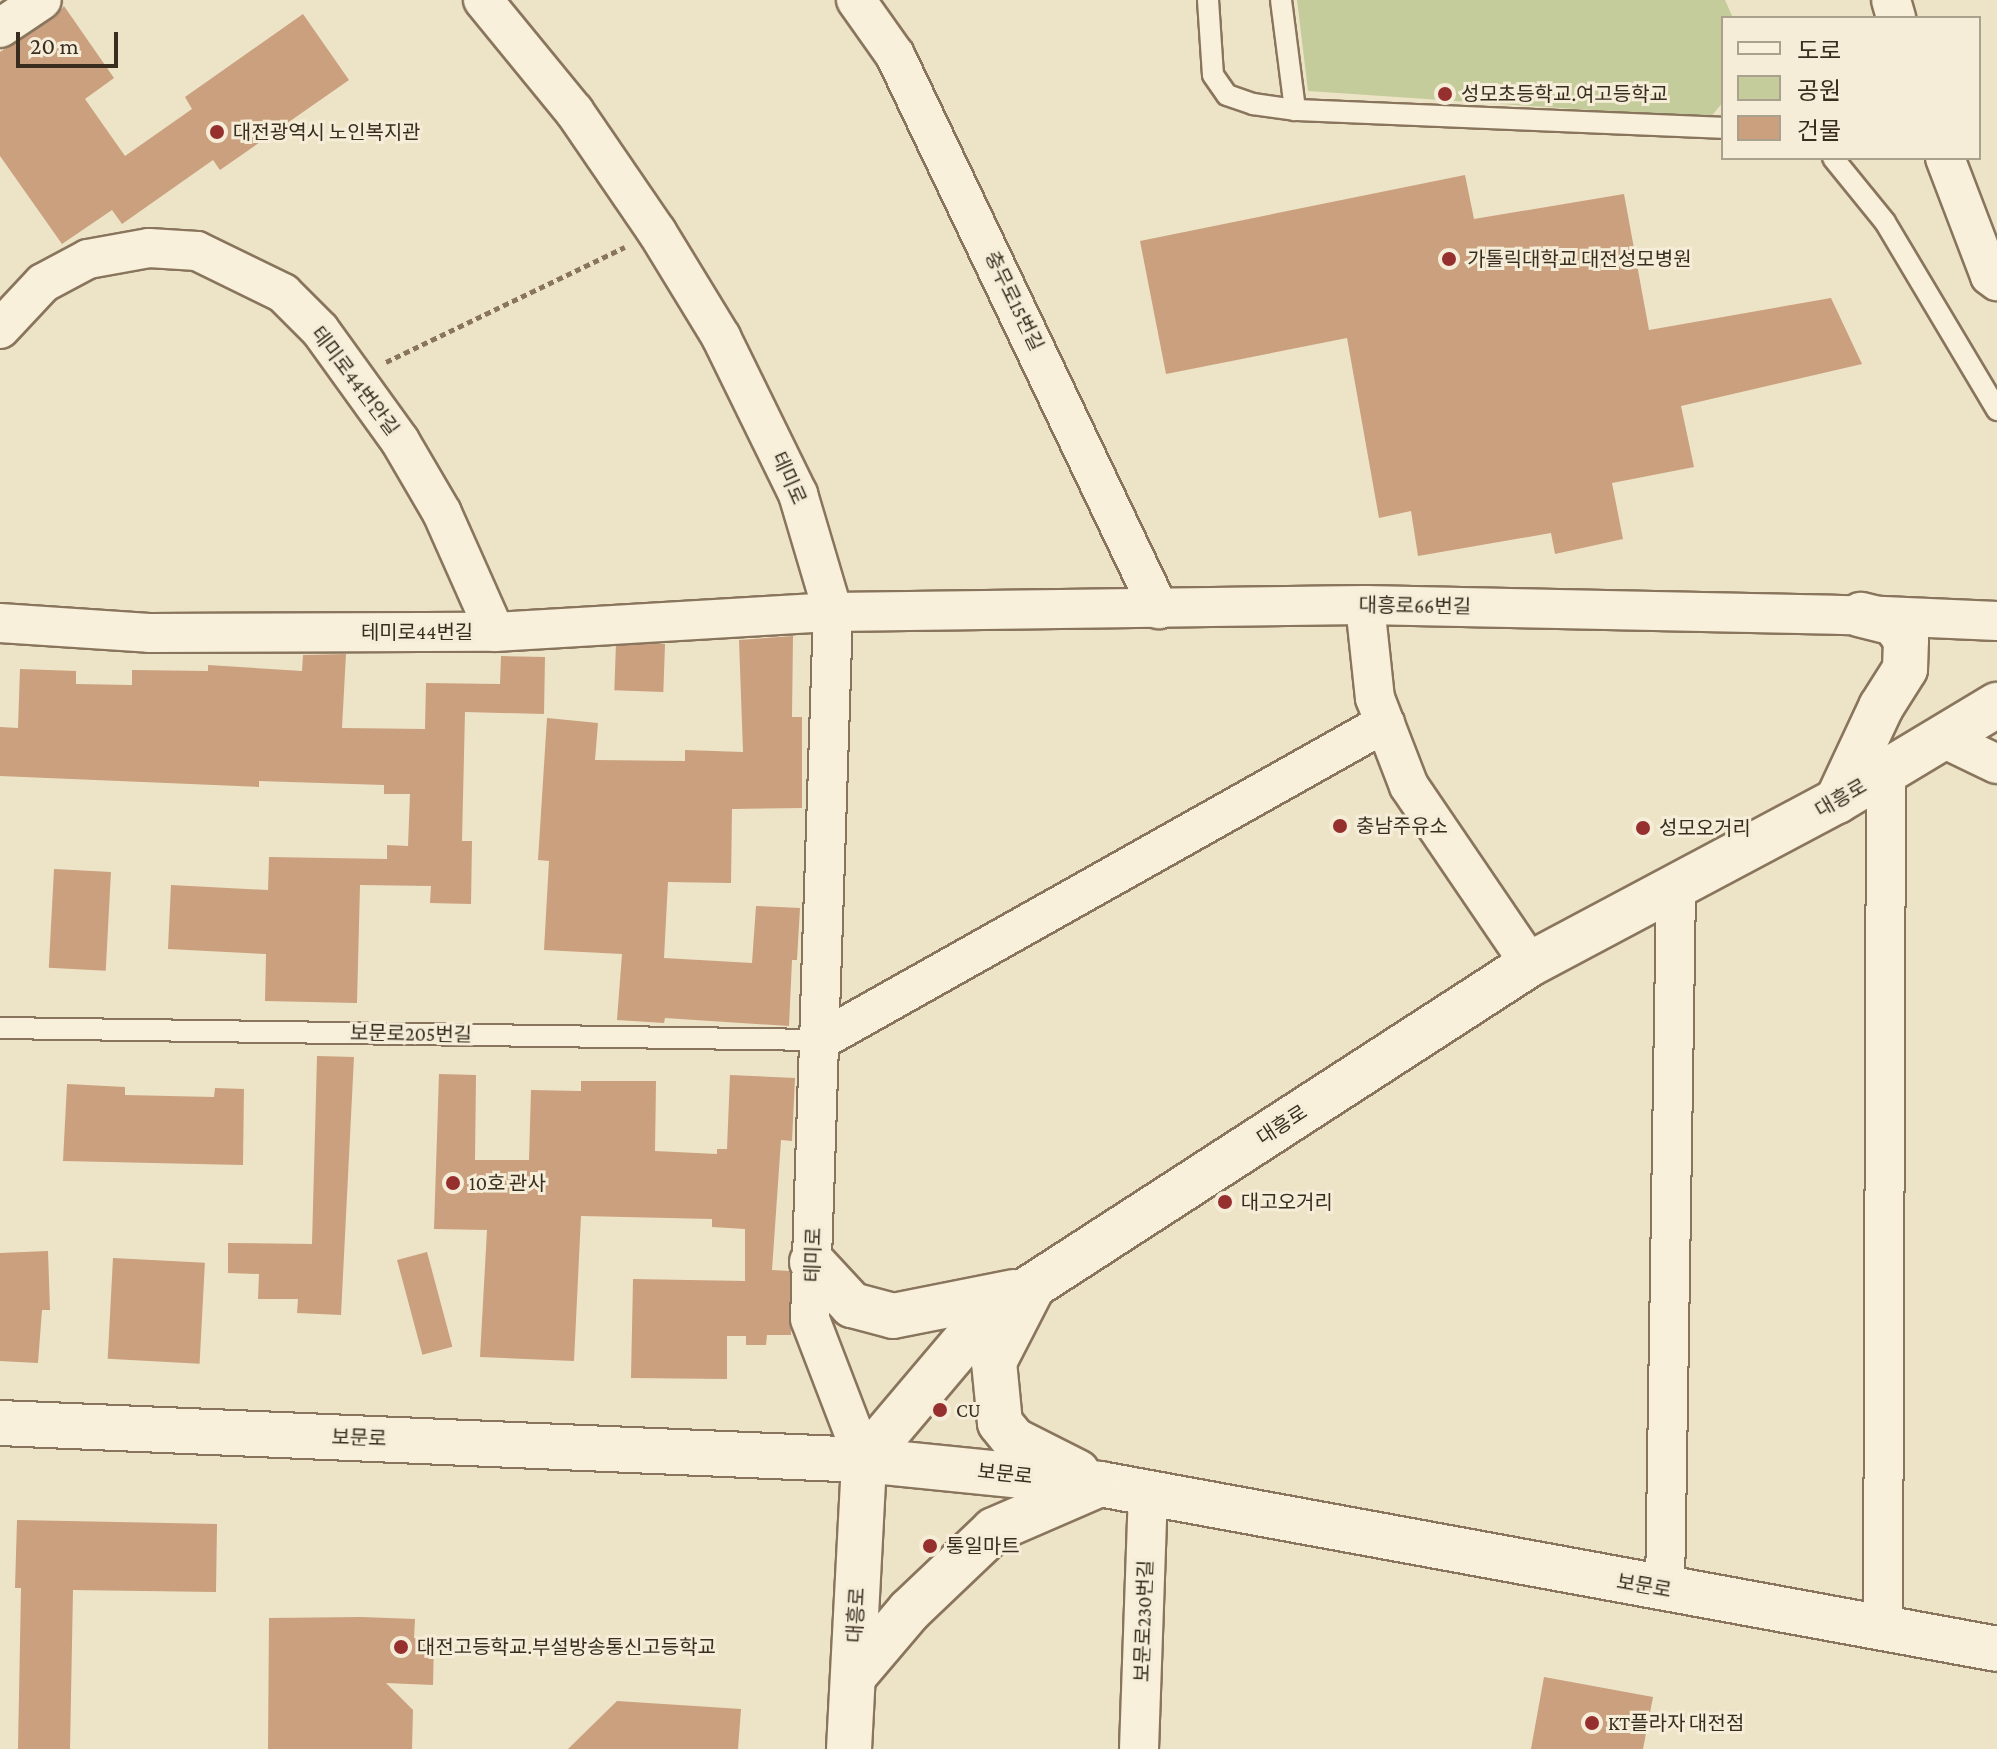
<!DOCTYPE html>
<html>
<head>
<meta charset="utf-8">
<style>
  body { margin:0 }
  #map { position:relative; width:1997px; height:1749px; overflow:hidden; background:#ede3c7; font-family:"Crimson Pro","Noto Sans KR",serif }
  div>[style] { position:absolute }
  .green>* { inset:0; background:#c5cc9b }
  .building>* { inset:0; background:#caa07e; transform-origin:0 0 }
  .path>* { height:5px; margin-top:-2.5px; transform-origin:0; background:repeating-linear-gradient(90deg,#89755d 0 6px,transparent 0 10px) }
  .roads { filter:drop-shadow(2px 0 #89755d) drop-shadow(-2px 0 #89755d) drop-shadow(0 2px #89755d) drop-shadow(0 -2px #89755d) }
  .lane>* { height:20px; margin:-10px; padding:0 10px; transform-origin:10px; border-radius:10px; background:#f8f0da }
  .street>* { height:38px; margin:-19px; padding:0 19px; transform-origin:19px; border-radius:19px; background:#f8f0da }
  .secondary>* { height:44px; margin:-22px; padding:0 22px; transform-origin:22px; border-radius:22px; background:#f8f0da }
  .dots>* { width:22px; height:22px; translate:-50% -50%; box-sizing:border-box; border:4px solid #f5edd7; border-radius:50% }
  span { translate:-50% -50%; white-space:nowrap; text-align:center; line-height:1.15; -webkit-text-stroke:6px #f5edd7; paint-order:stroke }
  .poi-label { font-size:20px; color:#392d20 }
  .left { translate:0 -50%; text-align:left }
  .street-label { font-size:20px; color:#392d20 }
  .legend { position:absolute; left:1721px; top:16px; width:260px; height:144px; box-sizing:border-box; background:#f5edd7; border:2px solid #aaa08e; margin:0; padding:10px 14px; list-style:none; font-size:24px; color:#392d20 }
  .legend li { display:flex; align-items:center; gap:16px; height:40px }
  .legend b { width:40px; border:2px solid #aaa08e }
  .scale { position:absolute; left:16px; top:32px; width:102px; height:36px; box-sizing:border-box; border:4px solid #392d20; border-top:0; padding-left:10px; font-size:24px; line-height:28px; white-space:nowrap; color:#392d20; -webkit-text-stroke:6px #f5edd7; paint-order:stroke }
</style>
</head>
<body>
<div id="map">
  <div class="green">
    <div style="clip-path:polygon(1297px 0,1725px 0,1733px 18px,1723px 18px,1723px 102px,1710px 118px,1308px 91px)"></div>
  </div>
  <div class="building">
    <div style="clip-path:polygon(64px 6px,114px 78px,85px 99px,125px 156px,192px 109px,185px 97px,303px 14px,349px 80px,220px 170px,213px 160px,122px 224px,112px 210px,62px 244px,0 156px,0 52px,54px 18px)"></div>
    <div style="clip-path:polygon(1465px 175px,1474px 219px,1624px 194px,1649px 330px,1831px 298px,1862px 364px,1681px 406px,1694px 467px,1612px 483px,1623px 539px,1555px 554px,1551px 533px,1418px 556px,1411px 511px,1379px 518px,1347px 338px,1166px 374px,1140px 241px)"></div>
    <div style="clip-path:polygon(793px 636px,792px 717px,802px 717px,802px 808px,732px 809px,731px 883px,668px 882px,664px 958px,752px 963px,756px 906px,800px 908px,797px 960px,792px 960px,789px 1026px,665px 1018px,664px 1023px,617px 1020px,622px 954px,544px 950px,549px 861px,538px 860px,547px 718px,598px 723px,595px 760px,685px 761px,685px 750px,743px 752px,739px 640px)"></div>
    <div style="left:665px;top:644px;width:48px;height:49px;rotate:92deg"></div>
    <div style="clip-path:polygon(346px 654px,342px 728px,425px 729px,426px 683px,500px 684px,501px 656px,545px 657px,544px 714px,465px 712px,462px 841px,472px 841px,471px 904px,430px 903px,431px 886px,360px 885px,357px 1003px,265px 1001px,266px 954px,168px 949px,171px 885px,268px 890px,269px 857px,387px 859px,387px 845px,408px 846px,410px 794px,384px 794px,384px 785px,259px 781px,259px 787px,0 776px,0 727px,18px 728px,20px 669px,76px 671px,76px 684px,132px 685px,132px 670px,208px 671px,208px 665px,302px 671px,303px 655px)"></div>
    <div style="left:54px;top:869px;width:57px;height:99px;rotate:3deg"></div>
    <div style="clip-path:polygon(317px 1056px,354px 1057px,341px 1315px,297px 1313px,298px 1299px,258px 1299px,259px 1274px,228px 1273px,228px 1243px,312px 1244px)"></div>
    <div style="clip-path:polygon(439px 1074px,476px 1075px,475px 1160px,529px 1160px,531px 1090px,581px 1091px,581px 1081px,656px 1081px,655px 1151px,717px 1154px,717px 1149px,727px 1149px,730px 1075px,795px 1078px,792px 1141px,781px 1140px,772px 1270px,790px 1271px,791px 1335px,767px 1335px,766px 1345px,746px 1345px,746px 1336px,727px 1336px,727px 1379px,631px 1378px,633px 1279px,745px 1281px,745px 1229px,712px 1227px,712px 1219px,581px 1216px,574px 1361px,480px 1357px,487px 1230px,434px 1229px)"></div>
    <div style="clip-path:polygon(67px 1084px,125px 1087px,125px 1095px,214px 1097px,215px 1088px,244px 1089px,243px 1165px,63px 1161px)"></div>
    <div style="clip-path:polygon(48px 1251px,50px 1310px,42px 1310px,38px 1363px,0 1361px,0 1253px)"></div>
    <div style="left:427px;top:1252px;width:98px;height:31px;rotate:75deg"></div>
    <div style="left:113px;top:1258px;width:92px;height:101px;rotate:3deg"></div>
    <div style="clip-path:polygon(17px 1520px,217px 1524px,216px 1592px,73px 1590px,70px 1749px,18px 1749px,21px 1588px,15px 1588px)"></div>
    <div style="clip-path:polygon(361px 1617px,415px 1619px,414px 1638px,434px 1639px,433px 1685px,386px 1683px,413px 1710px,412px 1749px,268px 1749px,269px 1618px)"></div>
    <div style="clip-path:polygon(1544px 1677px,1653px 1697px,1643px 1749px,1531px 1749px)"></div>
    <div style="clip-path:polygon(617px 1701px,741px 1709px,738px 1749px,568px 1749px)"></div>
  </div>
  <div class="path">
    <div style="left:386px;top:362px;width:265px;rotate:-25.7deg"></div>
  </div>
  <div class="roads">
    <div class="lane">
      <div style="left:1208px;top:0;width:75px;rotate:86.2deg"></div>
      <div style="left:1213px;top:75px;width:24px;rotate:55deg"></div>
      <div style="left:1227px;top:95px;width:28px;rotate:19deg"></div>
      <div style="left:1253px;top:104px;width:42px;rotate:8.1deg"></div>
      <div style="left:1295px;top:110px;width:428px;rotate:2.4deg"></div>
      <div style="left:1281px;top:0;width:111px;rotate:82.7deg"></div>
      <div style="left:1833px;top:158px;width:82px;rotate:50.9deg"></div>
      <div style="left:1885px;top:222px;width:219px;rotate:59.2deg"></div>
      <div style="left:0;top:1028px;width:821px;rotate:0.84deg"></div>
    </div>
    <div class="street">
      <div style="left:483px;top:0;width:144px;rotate:50.7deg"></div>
      <div style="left:574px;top:111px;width:147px;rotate:55.6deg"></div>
      <div style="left:657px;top:232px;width:123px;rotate:58.6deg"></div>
      <div style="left:721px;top:337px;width:175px;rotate:63.9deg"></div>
      <div style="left:798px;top:494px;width:123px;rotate:73.5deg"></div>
      <div style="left:833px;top:612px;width:707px;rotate:91.86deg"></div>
      <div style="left:810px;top:1319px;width:151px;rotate:69deg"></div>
      <div style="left:856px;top:0;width:67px;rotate:54.7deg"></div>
      <div style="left:895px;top:55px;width:614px;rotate:64.52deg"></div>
      <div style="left:1891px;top:0;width:19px;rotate:74deg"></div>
      <div style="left:0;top:28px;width:50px;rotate:-33.7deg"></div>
      <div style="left:1945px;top:158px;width:126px;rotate:69.1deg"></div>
      <div style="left:1990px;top:276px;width:9px;rotate:36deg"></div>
      <div style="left:0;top:329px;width:63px;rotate:-46.9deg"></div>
      <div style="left:43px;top:283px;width:51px;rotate:-28.1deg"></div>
      <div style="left:88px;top:259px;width:62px;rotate:-10.2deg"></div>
      <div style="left:149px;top:248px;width:48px;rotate:3.6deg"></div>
      <div style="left:197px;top:251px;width:96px;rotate:26deg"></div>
      <div style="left:283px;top:293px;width:52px;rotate:45deg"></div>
      <div style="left:320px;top:330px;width:137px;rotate:54.2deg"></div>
      <div style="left:400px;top:441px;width:83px;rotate:59.7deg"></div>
      <div style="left:442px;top:513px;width:130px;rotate:66deg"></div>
      <div style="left:1365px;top:605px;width:94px;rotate:83.9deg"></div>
      <div style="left:1375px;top:698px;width:94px;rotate:68.9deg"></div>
      <div style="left:1409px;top:786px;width:215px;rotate:55.8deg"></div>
      <div style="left:0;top:623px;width:149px;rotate:3.8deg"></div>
      <div style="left:149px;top:633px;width:346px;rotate:-0.2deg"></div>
      <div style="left:495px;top:632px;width:339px;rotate:-3.4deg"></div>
      <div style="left:833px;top:612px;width:532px;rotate:-0.75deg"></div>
      <div style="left:1365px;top:605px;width:496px;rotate:1.2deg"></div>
      <div style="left:1861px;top:615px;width:136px;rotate:2.5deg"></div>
      <div style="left:1943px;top:738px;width:60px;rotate:25.7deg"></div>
      <div style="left:821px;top:1040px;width:647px;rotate:-29.34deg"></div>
      <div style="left:1665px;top:1590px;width:703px;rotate:-89.1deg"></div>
      <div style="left:1883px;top:1629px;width:857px;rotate:-89.8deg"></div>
      <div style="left:1139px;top:1749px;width:256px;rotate:-88deg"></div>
    </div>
    <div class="secondary">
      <div style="left:1837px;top:801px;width:104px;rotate:-64.9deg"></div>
      <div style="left:1881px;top:707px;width:45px;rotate:-57.7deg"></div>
      <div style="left:1905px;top:669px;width:29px;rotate:-88deg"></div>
      <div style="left:1906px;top:640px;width:21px;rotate:-125deg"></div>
      <div style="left:1894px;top:623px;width:34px;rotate:-166deg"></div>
      <div style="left:812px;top:1262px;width:59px;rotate:47.1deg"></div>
      <div style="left:852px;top:1305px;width:42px;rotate:15deg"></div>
      <div style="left:893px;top:1316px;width:123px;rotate:-11.2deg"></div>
      <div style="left:1031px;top:1290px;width:81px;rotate:117.2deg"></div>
      <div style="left:994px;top:1362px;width:61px;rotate:84.4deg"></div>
      <div style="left:1000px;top:1423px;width:22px;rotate:51deg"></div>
      <div style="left:1014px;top:1440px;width:71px;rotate:26.9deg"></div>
      <div style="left:0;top:1423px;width:865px;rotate:2.45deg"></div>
      <div style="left:864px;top:1460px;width:237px;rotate:5.8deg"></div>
      <div style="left:1100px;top:1484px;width:912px;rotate:10.42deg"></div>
      <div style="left:853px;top:1677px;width:87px;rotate:-49.7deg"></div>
      <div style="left:909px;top:1611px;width:117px;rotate:-43.6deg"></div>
      <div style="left:994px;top:1530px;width:113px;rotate:-23.4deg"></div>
      <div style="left:849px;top:1749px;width:289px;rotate:-87deg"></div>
      <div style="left:864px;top:1460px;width:187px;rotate:-49.8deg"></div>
      <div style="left:985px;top:1317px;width:649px;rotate:-32.93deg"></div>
      <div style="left:1530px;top:964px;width:348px;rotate:-28deg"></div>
      <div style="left:1837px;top:801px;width:187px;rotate:-31deg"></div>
    </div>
  </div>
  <div class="dots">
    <div style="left:1445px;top:94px;background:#96302e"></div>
    <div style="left:217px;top:132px;background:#96302e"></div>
    <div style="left:1449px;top:259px;background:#96302e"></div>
    <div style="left:1340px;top:826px;background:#96302e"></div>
    <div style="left:1643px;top:828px;background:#96302e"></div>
    <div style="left:453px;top:1183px;background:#96302e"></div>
    <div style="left:1225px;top:1202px;background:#96302e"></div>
    <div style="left:940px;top:1410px;background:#96302e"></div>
    <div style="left:930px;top:1546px;background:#96302e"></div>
    <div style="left:401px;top:1647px;background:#96302e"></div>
    <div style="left:1592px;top:1723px;background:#96302e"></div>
  </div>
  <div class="poi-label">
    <span class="left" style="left:1461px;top:94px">성모초등학교.여고등학교</span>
    <span class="left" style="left:233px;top:132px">대전광역시 노인복지관</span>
    <span class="left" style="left:1467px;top:259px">가톨릭대학교 대전성모병원</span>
    <span class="left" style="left:1356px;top:826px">충남주유소</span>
    <span class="left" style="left:1659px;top:828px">성모오거리</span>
    <span class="left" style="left:469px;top:1183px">10호 관사</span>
    <span class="left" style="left:1241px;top:1202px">대고오거리</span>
    <span class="left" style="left:956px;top:1410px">CU</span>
    <span class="left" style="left:946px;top:1546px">통일마트</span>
    <span class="left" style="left:417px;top:1647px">대전고등학교.부설방송통신고등학교</span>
    <span class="left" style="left:1608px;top:1723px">KT플라자 대전점</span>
  </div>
  <div class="street-label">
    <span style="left:1014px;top:301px;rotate:64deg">충무로15번길</span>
    <span style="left:355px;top:381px;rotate:53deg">테미로44번안길</span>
    <span style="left:789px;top:478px;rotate:66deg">테미로</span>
    <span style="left:1415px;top:606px;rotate:1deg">대흥로66번길</span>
    <span style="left:417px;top:632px">테미로44번길</span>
    <span style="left:1841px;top:798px;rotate:-30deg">대흥로</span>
    <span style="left:411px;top:1034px;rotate:1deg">보문로205번길</span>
    <span style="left:1282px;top:1125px;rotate:-33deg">대흥로</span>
    <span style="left:813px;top:1255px;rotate:-88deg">테미로</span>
    <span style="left:359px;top:1438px;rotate:2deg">보문로</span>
    <span style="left:1005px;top:1474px;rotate:6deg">보문로</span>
    <span style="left:1644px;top:1586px;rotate:10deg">보문로</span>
    <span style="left:856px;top:1615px;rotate:-87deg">대흥로</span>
    <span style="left:1144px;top:1621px;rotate:-88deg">보문로230번길</span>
  </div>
  <ul class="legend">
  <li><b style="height:10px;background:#f8f0da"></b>도로</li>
  <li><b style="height:22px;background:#c5cc9b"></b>공원</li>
  <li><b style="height:22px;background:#caa07e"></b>건물</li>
  </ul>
  <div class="scale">20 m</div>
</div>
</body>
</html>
